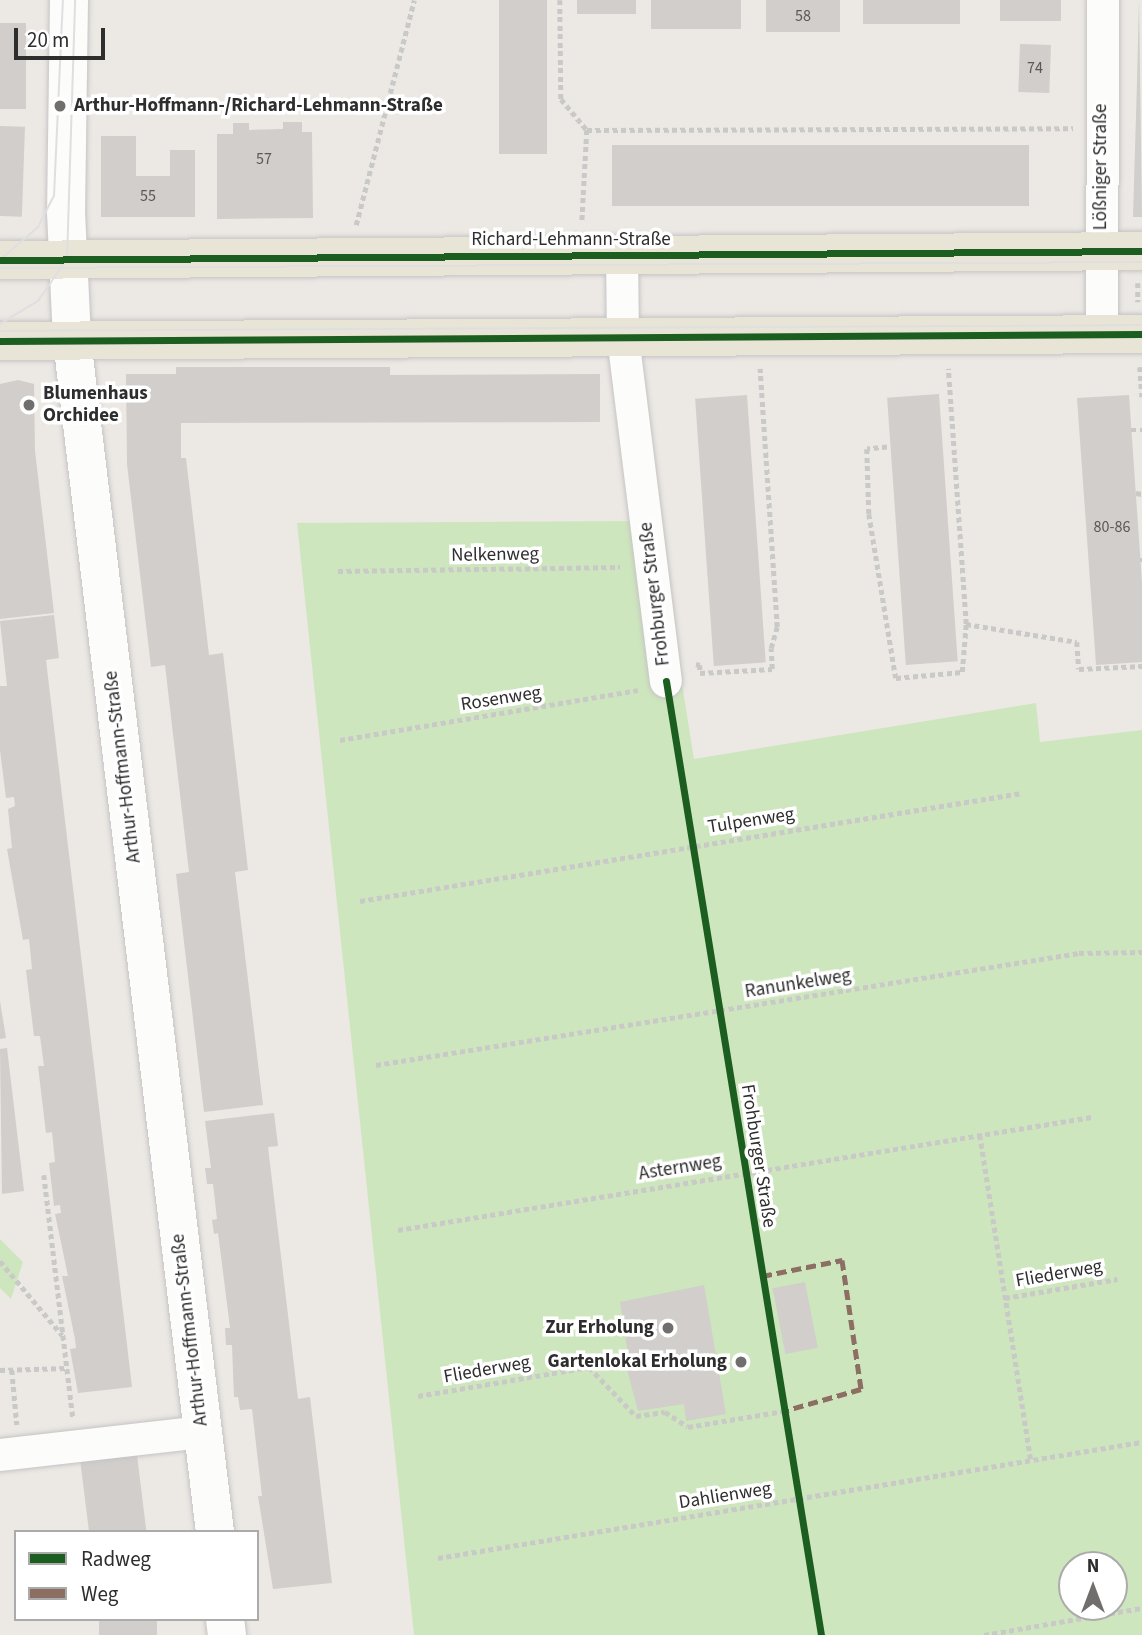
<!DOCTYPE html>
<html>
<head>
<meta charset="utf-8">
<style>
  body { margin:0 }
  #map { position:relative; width:1142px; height:1635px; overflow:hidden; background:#ece8e4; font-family:"Source Sans 3",sans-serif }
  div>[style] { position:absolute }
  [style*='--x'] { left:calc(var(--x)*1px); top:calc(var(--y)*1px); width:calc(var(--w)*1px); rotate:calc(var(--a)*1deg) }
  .green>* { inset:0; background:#cee6be }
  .building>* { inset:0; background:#d1cecb; transform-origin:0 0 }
  .path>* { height:4.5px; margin-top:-2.25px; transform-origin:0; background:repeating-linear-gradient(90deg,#c9c9c8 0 5px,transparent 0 8.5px) }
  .roads { filter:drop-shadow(0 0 2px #c5c4c5) drop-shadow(0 0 2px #c5c4c5) }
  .street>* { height:32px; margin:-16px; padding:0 16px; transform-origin:16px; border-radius:16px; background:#fcfcfb }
  .secondary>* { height:38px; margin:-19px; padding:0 19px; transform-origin:19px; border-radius:19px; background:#fcfcfb }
  .primary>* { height:38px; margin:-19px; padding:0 19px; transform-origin:19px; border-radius:19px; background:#e8e4d6 }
  .tram>* { height:2px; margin:-1px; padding:0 1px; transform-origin:1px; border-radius:1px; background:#dfdfe1 }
  .quiet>* { height:5px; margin-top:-2.5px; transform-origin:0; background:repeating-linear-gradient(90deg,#8d6e63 0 10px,transparent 0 15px) }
  .cycleway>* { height:7px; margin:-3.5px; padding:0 3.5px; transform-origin:3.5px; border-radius:3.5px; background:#1b5e20 }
  .dots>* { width:19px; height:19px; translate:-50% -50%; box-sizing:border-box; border:4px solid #fff; border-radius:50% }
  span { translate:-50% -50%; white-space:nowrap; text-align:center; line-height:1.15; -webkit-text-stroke:7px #fff; paint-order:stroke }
  .number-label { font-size:16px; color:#585857 }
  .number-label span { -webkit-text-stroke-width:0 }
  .poi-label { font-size:19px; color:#2e2e2e; font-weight:700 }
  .left { translate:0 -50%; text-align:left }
  .right { translate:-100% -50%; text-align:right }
  .street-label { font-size:19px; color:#2e2e2e }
  .legend { position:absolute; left:14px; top:1530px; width:245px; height:91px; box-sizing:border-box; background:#fff; border:2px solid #ababab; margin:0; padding:9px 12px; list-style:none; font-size:21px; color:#2e2e2e }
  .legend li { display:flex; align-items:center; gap:14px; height:35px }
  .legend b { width:35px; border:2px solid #ababab }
  .north { position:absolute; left:1058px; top:1551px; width:70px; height:70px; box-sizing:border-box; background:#fff; border:2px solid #ababab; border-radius:50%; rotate:0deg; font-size:19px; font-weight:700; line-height:28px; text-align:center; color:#2e2e2e }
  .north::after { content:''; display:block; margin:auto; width:24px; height:32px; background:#706f6e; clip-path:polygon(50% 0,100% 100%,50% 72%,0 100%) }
  .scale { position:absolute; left:14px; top:28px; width:91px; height:32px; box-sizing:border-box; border:4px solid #2e2e2e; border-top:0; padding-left:9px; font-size:21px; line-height:24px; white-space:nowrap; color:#2e2e2e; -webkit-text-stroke:5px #fff; paint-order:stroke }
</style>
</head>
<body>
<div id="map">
  <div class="green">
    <i style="clip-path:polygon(evenodd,636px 521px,681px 678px,694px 759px,1036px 703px,1040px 742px,1142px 730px,1142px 1635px,414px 1635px,297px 523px,636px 521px,1072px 1565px,1114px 1565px,1114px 1607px,1072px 1607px,1072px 1565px)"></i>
    <i style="clip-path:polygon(0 1239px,23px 1262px,11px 1299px,0 1288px)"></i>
  </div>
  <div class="building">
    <i style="left:499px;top:0;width:48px;height:154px"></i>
    <i style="left:577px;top:0;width:59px;height:14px"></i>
    <i style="left:651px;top:0;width:90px;height:29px"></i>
    <i style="left:766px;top:0;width:74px;height:32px"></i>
    <i style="left:863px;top:0;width:97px;height:24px"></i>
    <i style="left:1000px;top:0;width:61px;height:21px"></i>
    <i style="clip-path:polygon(1139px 0,1142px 217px,1133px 217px,1137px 82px)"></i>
    <i style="left:0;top:23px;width:26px;height:86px"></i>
    <i style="left:1020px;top:44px;width:31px;height:48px;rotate:2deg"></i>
    <i style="clip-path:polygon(283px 122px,302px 122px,302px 132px,312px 132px,313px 218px,217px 219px,217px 134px,233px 134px,233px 123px,249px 123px,249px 130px,283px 129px)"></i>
    <i style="left:0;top:126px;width:25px;height:90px;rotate:2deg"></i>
    <i style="clip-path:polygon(101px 136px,136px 136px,136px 176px,170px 176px,170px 150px,195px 150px,195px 217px,101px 217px)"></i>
    <i style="left:612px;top:145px;width:417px;height:61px"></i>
    <i style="clip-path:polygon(176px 367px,390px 367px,390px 375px,600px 374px,600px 422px,181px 423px,181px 458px,186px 458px,209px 655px,223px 653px,248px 870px,235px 872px,263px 1105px,204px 1112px,176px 874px,189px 872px,165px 665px,151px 667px,127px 464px,126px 374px,176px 374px)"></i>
    <i style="clip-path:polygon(18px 380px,34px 384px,35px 451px,54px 613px,0 619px,0 384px)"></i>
    <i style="left:939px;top:394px;width:268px;height:52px;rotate:86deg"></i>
    <i style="left:747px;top:395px;width:268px;height:52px;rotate:86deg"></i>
    <i style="clip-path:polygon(1129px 395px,1142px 583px,1142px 662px,1096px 665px,1077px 398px)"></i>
    <i style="clip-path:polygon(54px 615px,59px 658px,46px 660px,132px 1387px,78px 1393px,70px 1349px,76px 1348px,75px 1339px,62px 1276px,68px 1276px,55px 1214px,61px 1213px,60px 1205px,54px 1206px,49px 1163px,55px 1162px,52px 1132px,46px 1133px,38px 1066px,44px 1066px,40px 1036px,34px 1036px,26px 970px,32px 969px,29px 939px,23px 940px,7px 849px,12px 848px,8px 809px,15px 806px,14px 797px,6px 798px,0 750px,0 686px,7px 686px,0 621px)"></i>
    <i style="clip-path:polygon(0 1001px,6px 1038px,0 1039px)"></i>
    <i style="clip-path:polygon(7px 1048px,24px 1191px,2px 1194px,0 1049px)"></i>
    <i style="clip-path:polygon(274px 1113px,278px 1146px,268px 1147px,298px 1399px,310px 1397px,332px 1583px,273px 1589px,258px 1496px,262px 1496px,252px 1409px,240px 1410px,238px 1397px,234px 1397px,232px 1345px,226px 1345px,225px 1328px,230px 1328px,224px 1280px,218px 1233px,214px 1234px,212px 1220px,217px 1219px,213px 1184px,207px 1184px,205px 1168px,211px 1168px,205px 1121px)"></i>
    <i style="left:805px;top:1282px;width:67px;height:33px;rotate:79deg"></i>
    <i style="clip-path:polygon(704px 1285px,726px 1414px,686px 1421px,684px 1404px,638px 1411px,623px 1355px,628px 1354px,620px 1302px)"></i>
    <i style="left:137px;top:1455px;width:78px;height:57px;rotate:83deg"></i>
    <i style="left:99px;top:1619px;width:58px;height:16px"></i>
  </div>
  <div class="path">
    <i style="--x:560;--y:0;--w:99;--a:89.4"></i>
    <i style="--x:561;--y:99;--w:40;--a:50"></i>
    <i style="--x:587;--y:130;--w:93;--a:93.1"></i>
    <i style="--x:587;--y:130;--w:486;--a:-0.2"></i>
    <i style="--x:356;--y:225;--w:232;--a:-75.5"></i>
    <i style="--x:1138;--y:283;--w:19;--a:90"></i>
    <i style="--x:1140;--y:367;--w:30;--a:86"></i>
    <i style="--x:1131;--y:430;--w:11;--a:0"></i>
    <i style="--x:887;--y:447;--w:20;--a:174"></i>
    <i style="--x:867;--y:449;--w:65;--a:88.2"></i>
    <i style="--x:869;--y:514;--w:166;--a:80.7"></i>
    <i style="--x:896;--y:678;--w:66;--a:-5.2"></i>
    <i style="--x:962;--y:672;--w:48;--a:-85.2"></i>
    <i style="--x:966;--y:624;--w:256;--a:-94"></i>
    <i style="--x:1136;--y:493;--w:6;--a:9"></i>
    <i style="--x:1140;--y:560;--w:2;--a:0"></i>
    <i style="--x:338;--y:571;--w:282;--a:-0.8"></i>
    <i style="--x:966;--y:624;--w:112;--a:9.2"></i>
    <i style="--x:1077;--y:642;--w:27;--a:86"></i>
    <i style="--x:1079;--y:669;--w:63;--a:-2.7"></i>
    <i style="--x:696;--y:664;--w:4;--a:14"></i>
    <i style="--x:700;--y:665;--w:8;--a:90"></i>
    <i style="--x:700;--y:673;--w:72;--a:-3.2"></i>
    <i style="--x:772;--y:669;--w:21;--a:-93"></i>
    <i style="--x:771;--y:648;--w:22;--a:-74"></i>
    <i style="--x:777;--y:627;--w:259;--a:-93.8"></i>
    <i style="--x:340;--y:740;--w:302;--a:-9.5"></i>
    <i style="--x:360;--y:901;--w:671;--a:-9.27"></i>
    <i style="--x:376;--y:1065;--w:712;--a:-9.05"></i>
    <i style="--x:1079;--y:953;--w:63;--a:-0.9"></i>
    <i style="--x:980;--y:1135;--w:329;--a:81.1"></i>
    <i style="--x:44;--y:1175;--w:245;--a:83.2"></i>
    <i style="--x:398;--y:1230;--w:703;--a:-9.25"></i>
    <i style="--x:0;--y:1261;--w:97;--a:50"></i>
    <i style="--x:1005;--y:1298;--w:114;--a:-9.6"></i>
    <i style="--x:0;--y:1370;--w:67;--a:-1.7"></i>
    <i style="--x:12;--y:1370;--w:55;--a:84.8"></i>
    <i style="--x:418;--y:1396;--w:173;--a:-9.6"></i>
    <i style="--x:589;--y:1367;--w:68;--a:46.2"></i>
    <i style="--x:636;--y:1416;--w:29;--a:-8"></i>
    <i style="--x:665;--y:1412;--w:27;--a:33"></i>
    <i style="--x:688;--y:1427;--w:97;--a:-9.5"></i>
    <i style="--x:438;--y:1558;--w:713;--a:-9.36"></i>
    <i style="--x:984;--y:1635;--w:160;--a:-9.7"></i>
  </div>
  <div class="roads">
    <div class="street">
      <i style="--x:622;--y:255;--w:82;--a:89.3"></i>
      <i style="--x:623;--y:337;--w:347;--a:82.9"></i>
      <i style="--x:1102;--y:334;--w:334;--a:-89.8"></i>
      <i style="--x:0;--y:1455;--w:204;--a:-6.5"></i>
    </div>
    <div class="secondary">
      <i style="--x:69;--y:0;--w:212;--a:90.8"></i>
      <i style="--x:66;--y:212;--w:128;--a:87.3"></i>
      <i style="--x:72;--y:340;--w:1201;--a:83.16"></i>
      <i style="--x:225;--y:1619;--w:16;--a:83"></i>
    </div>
    <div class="primary">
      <i style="--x:0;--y:260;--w:1142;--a:-0.45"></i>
      <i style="--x:0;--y:341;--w:1142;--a:-0.35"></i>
    </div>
  </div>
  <div class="tram">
    <i style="--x:0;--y:260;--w:50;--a:-41"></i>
    <i style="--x:38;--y:227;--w:35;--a:-63"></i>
    <i style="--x:54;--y:196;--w:196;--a:-87.4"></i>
    <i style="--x:0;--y:268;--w:1142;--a:-0.3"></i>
    <i style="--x:0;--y:324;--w:44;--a:-31.2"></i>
    <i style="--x:38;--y:301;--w:51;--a:-55.4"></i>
    <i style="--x:67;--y:259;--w:259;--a:-88.2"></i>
    <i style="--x:0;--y:331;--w:1142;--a:-0.3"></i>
  </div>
  <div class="quiet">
    <i style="--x:762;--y:1276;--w:82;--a:-11.3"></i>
    <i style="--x:842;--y:1260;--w:130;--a:81.6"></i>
    <i style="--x:861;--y:1389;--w:80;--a:164.1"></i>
  </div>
  <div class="cycleway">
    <i style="--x:0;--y:260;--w:1142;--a:-0.45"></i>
    <i style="--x:0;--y:341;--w:1142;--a:-0.35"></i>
    <i style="--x:666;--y:681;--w:967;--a:80.77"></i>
  </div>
  <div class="dots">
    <i style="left:60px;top:106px;background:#706f6e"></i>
    <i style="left:29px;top:405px;background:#706f6e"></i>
    <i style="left:668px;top:1328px;background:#706f6e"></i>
    <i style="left:741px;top:1362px;background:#706f6e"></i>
  </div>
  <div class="number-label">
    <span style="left:803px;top:16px">58</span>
    <span style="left:1035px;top:68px">74</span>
    <span style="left:264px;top:159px">57</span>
    <span style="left:148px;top:196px">55</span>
    <span style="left:1112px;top:527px">80-86</span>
  </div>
  <div class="poi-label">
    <span class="left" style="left:74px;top:106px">Arthur-Hoffmann-/Richard-Lehmann-Straße</span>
    <span class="left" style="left:43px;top:405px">Blumenhaus<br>Orchidee</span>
    <span class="right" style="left:654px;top:1328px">Zur Erholung</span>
    <span class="right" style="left:727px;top:1362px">Gartenlokal Erholung</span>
  </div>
  <div class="street-label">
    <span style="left:1101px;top:167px;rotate:-90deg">Lößniger Straße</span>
    <span style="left:571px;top:240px">Richard-Lehmann-Straße</span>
    <span style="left:495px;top:555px;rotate:-1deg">Nelkenweg</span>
    <span style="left:655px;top:594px;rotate:-97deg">Frohburger Straße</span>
    <span style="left:501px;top:699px;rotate:-9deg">Rosenweg</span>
    <span style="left:123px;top:767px;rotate:-97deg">Arthur-Hoffmann-Straße</span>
    <span style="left:751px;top:821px;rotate:-9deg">Tulpenweg</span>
    <span style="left:798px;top:984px;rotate:-9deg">Ranunkelweg</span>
    <span style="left:758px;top:1156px;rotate:81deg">Frohburger Straße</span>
    <span style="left:680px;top:1168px;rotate:-9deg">Asternweg</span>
    <span style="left:1059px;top:1274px;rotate:-10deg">Fliederweg</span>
    <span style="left:190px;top:1330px;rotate:-97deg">Arthur-Hoffmann-Straße</span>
    <span style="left:487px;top:1370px;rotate:-10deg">Fliederweg</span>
    <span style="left:725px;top:1496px;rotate:-9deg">Dahlienweg</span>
  </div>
  <ul class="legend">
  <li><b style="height:9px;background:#1b5e20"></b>Radweg</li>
  <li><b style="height:9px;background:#8d6e63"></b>Weg</li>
  </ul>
  <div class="north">N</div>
  <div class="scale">20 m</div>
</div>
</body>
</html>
